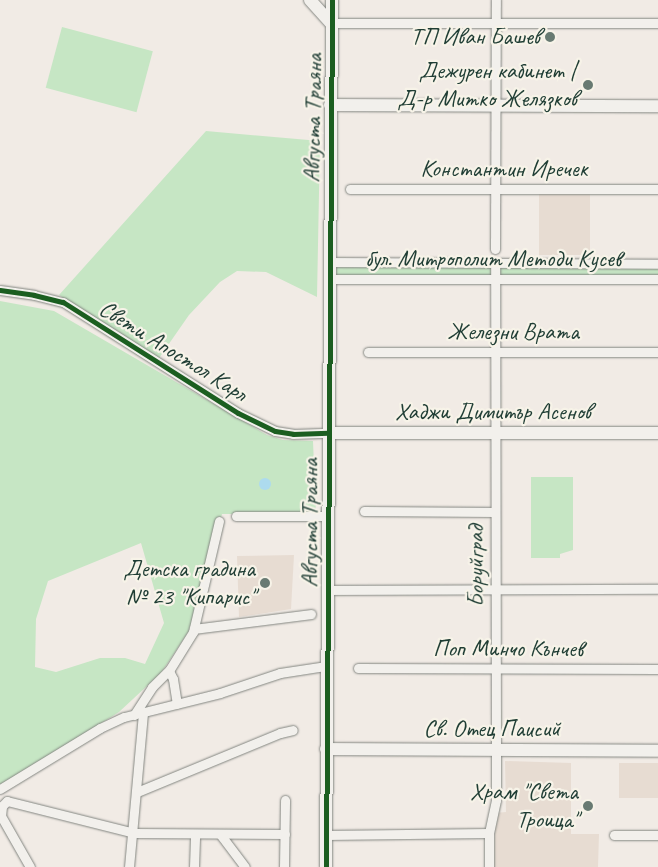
<!DOCTYPE html>
<html>
<head>
<meta charset="utf-8">
<style>
  body { margin:0 }
  #map { position:relative; width:658px; height:867px; overflow:hidden; background:#f1ebe5; font-family:Caveat,sans-serif }
  div>[style] { position:absolute }
  [style*='--x'] { left:calc(var(--x)*1px); top:calc(var(--y)*1px); width:calc(var(--w)*1px); rotate:calc(var(--a)*1deg) }
  .built>* { inset:0; background:#e7dcd2; transform-origin:0 0 }
  .green>* { inset:0; background:#c6e6c4; transform-origin:0 0 }
  .water>* { inset:0; background:#addbee }
  .round { border-radius:50% }
  .roads { filter:drop-shadow(0 0 1px #838681) drop-shadow(0 0 1px #838681) }
  .street>* { height:9px; margin:-4.5px; padding:0 4.5px; transform-origin:4.5px; border-radius:4.5px; background:#f2f0ec }
  .secondary>* { height:12px; margin:-6px; padding:0 6px; transform-origin:6px; border-radius:6px; background:#f2f0ec }
  .cycleway>* { height:5px; margin:-2.5px; padding:0 2.5px; transform-origin:2.5px; border-radius:2.5px; background:#1b5e20 }
  .dots>* { width:14px; height:14px; translate:-50% -50%; box-sizing:border-box; border:2px solid #f7f3e8; border-radius:50% }
  span { translate:-50% -50%; white-space:nowrap; text-align:center; line-height:1.15; -webkit-text-stroke:4.5px #f7f3e8; paint-order:stroke }
  .poi-label { font-size:24px; color:#1f3d34 }
  .right { translate:-100% -50%; text-align:right }
  .street-label { font-size:24px; color:#1f3d34 }
</style>
</head>
<body>
<div id="map">
  <div class="built">
    <i style="left:539px;top:194px;width:51px;height:61px"></i>
    <i style="clip-path:polygon(294px 555px,291px 609px,239px 617px,237px 556px)"></i>
    <i style="clip-path:polygon(505px 761px,571px 763px,571px 834px,599px 834px,598px 867px,494px 867px,495px 813px,506px 812px)"></i>
    <i style="left:619px;top:763px;width:39px;height:35px"></i>
  </div>
  <div class="green">
    <i style="left:62px;top:27px;width:94px;height:63px;rotate:15deg"></i>
    <i style="clip-path:polygon(206px 131px,320px 141px,317px 297px,266px 272px,237px 271px,220px 282px,189px 315px,157px 361px,59px 295px)"></i>
    <i style="left:329px;top:262px;width:329px;height:17px"></i>
    <i style="clip-path:polygon(evenodd,0 301px,54px 311px,267px 435px,283px 440px,313px 441px,316px 514px,222px 514px,191px 628px,161px 673px,119px 712px,0 787px,0 301px,141px 543px,164px 623px,145px 664px,125px 658px,100px 658px,56px 672px,35px 667px,36px 619px,48px 581px,141px 543px)"></i>
    <i style="clip-path:polygon(531px 477px,573px 477px,573px 550px,560px 554px,560px 558px,531px 558px)"></i>
  </div>
  <div class="water">
    <i class="round" style="left:259px;top:478px;width:12px;height:12px"></i>
  </div>
  <div class="roads">
    <div class="street">
      <i style="--x:331;--y:23;--w:327;--a:0"></i>
      <i style="--x:350;--y:189;--w:308;--a:0"></i>
      <i style="--x:495;--y:249;--w:249;--a:-89.8"></i>
      <i style="--x:329;--y:262;--w:329;--a:0.3"></i>
      <i style="--x:329;--y:279;--w:329;--a:0"></i>
      <i style="--x:0;--y:290;--w:34;--a:8"></i>
      <i style="--x:34;--y:295;--w:30;--a:14"></i>
      <i style="--x:63;--y:302;--w:207;--a:32.4"></i>
      <i style="--x:238;--y:413;--w:41;--a:25.9"></i>
      <i style="--x:275;--y:431;--w:18;--a:9"></i>
      <i style="--x:293;--y:434;--w:35;--a:-2"></i>
      <i style="--x:368;--y:352;--w:290;--a:0"></i>
      <i style="--x:364;--y:511;--w:131;--a:0.4"></i>
      <i style="--x:236;--y:516;--w:91;--a:0"></i>
      <i style="--x:327;--y:590;--w:331;--a:-0.2"></i>
      <i style="--x:194;--y:629;--w:118;--a:-7.3"></i>
      <i style="--x:358;--y:668;--w:300;--a:0.2"></i>
      <i style="--x:169;--y:671;--w:9;--a:63"></i>
      <i style="--x:173;--y:679;--w:25;--a:81"></i>
      <i style="--x:134;--y:715;--w:33;--a:-57"></i>
      <i style="--x:152;--y:687;--w:25;--a:-45"></i>
      <i style="--x:170;--y:669;--w:44;--a:-58.1"></i>
      <i style="--x:193;--y:632;--w:114;--a:-76.8"></i>
      <i style="--x:0;--y:789;--w:117;--a:-31.4"></i>
      <i style="--x:100;--y:728;--w:26;--a:-25"></i>
      <i style="--x:124;--y:717;--w:99;--a:-14"></i>
      <i style="--x:220;--y:693;--w:63;--a:-18.4"></i>
      <i style="--x:280;--y:673;--w:47;--a:-8.7"></i>
      <i style="--x:137;--y:792;--w:155;--a:-22.4"></i>
      <i style="--x:280;--y:733;--w:13;--a:-13"></i>
      <i style="--x:220;--y:834;--w:41;--a:52.9"></i>
      <i style="--x:326;--y:835;--w:163;--a:-0.7"></i>
      <i style="--x:614;--y:835;--w:44;--a:0"></i>
      <i style="--x:30;--y:867;--w:59;--a:-119.6"></i>
      <i style="--x:1;--y:816;--w:10;--a:-84"></i>
      <i style="--x:2;--y:806;--w:7;--a:-45"></i>
      <i style="--x:7;--y:801;--w:131;--a:14.1"></i>
      <i style="--x:134;--y:833;--w:151;--a:0.4"></i>
      <i style="--x:129;--y:867;--w:156;--a:-84.8"></i>
      <i style="--x:194;--y:867;--w:33;--a:-88"></i>
      <i style="--x:284;--y:867;--w:67;--a:-89.1"></i>
      <i style="--x:489;--y:867;--w:34;--a:-90"></i>
      <i style="--x:489;--y:833;--w:34;--a:-78"></i>
      <i style="--x:496;--y:800;--w:49;--a:-90"></i>
      <i style="--x:496;--y:751;--w:487;--a:-90.1"></i>
    </div>
    <div class="secondary">
      <i style="--x:310;--y:0;--w:31;--a:48"></i>
      <i style="--x:330;--y:105;--w:328;--a:0.2"></i>
      <i style="--x:328;--y:433;--w:330;--a:0"></i>
      <i style="--x:326;--y:749;--w:332;--a:0.3"></i>
      <i style="--x:326;--y:867;--w:867;--a:-89.6"></i>
    </div>
  </div>
  <div class="cycleway">
    <i style="--x:0;--y:290;--w:34;--a:8"></i>
    <i style="--x:34;--y:295;--w:30;--a:14"></i>
    <i style="--x:63;--y:302;--w:207;--a:32.4"></i>
    <i style="--x:238;--y:413;--w:41;--a:25.9"></i>
    <i style="--x:275;--y:431;--w:18;--a:9"></i>
    <i style="--x:293;--y:434;--w:35;--a:-2"></i>
    <i style="--x:326;--y:867;--w:867;--a:-89.6"></i>
  </div>
  <div class="dots">
    <i style="left:550px;top:37px;background:#687a72"></i>
    <i style="left:588px;top:85px;background:#687a72"></i>
    <i style="left:265px;top:583px;background:#687a72"></i>
    <i style="left:588px;top:806px;background:#687a72"></i>
  </div>
  <div class="poi-label">
    <span class="right" style="left:540px;top:37px">ТП Иван Башев</span>
    <span class="right" style="left:577px;top:85px">Дежурен кабинет |<br>Д-р Митко Желязков</span>
    <span class="right" style="left:255px;top:583px">Детска градина<br>№ 23 "Кипарис"</span>
    <span class="right" style="left:578px;top:806px">Храм "Света<br>Троица"</span>
  </div>
  <div class="street-label">
    <span style="left:313px;top:118px;rotate:-89deg">Августа Траяна</span>
    <span style="left:504px;top:169px">Константин Иречек</span>
    <span style="left:493px;top:259px">бул. Митрополит Методи Кусев</span>
    <span style="left:513px;top:332px">Железни Врата</span>
    <span style="left:173px;top:351px;rotate:32deg">Свети Апостол Карл</span>
    <span style="left:493px;top:412px">Хаджи Димитър Асенов</span>
    <span style="left:310px;top:523px;rotate:-90deg">Августа Траяна</span>
    <span style="left:476px;top:566px;rotate:-90deg">Боруйград</span>
    <span style="left:508px;top:649px">Поп Минчо Кънчев</span>
    <span style="left:492px;top:729px">Св. Отец Паисий</span>
  </div>
</div>
</body>
</html>
